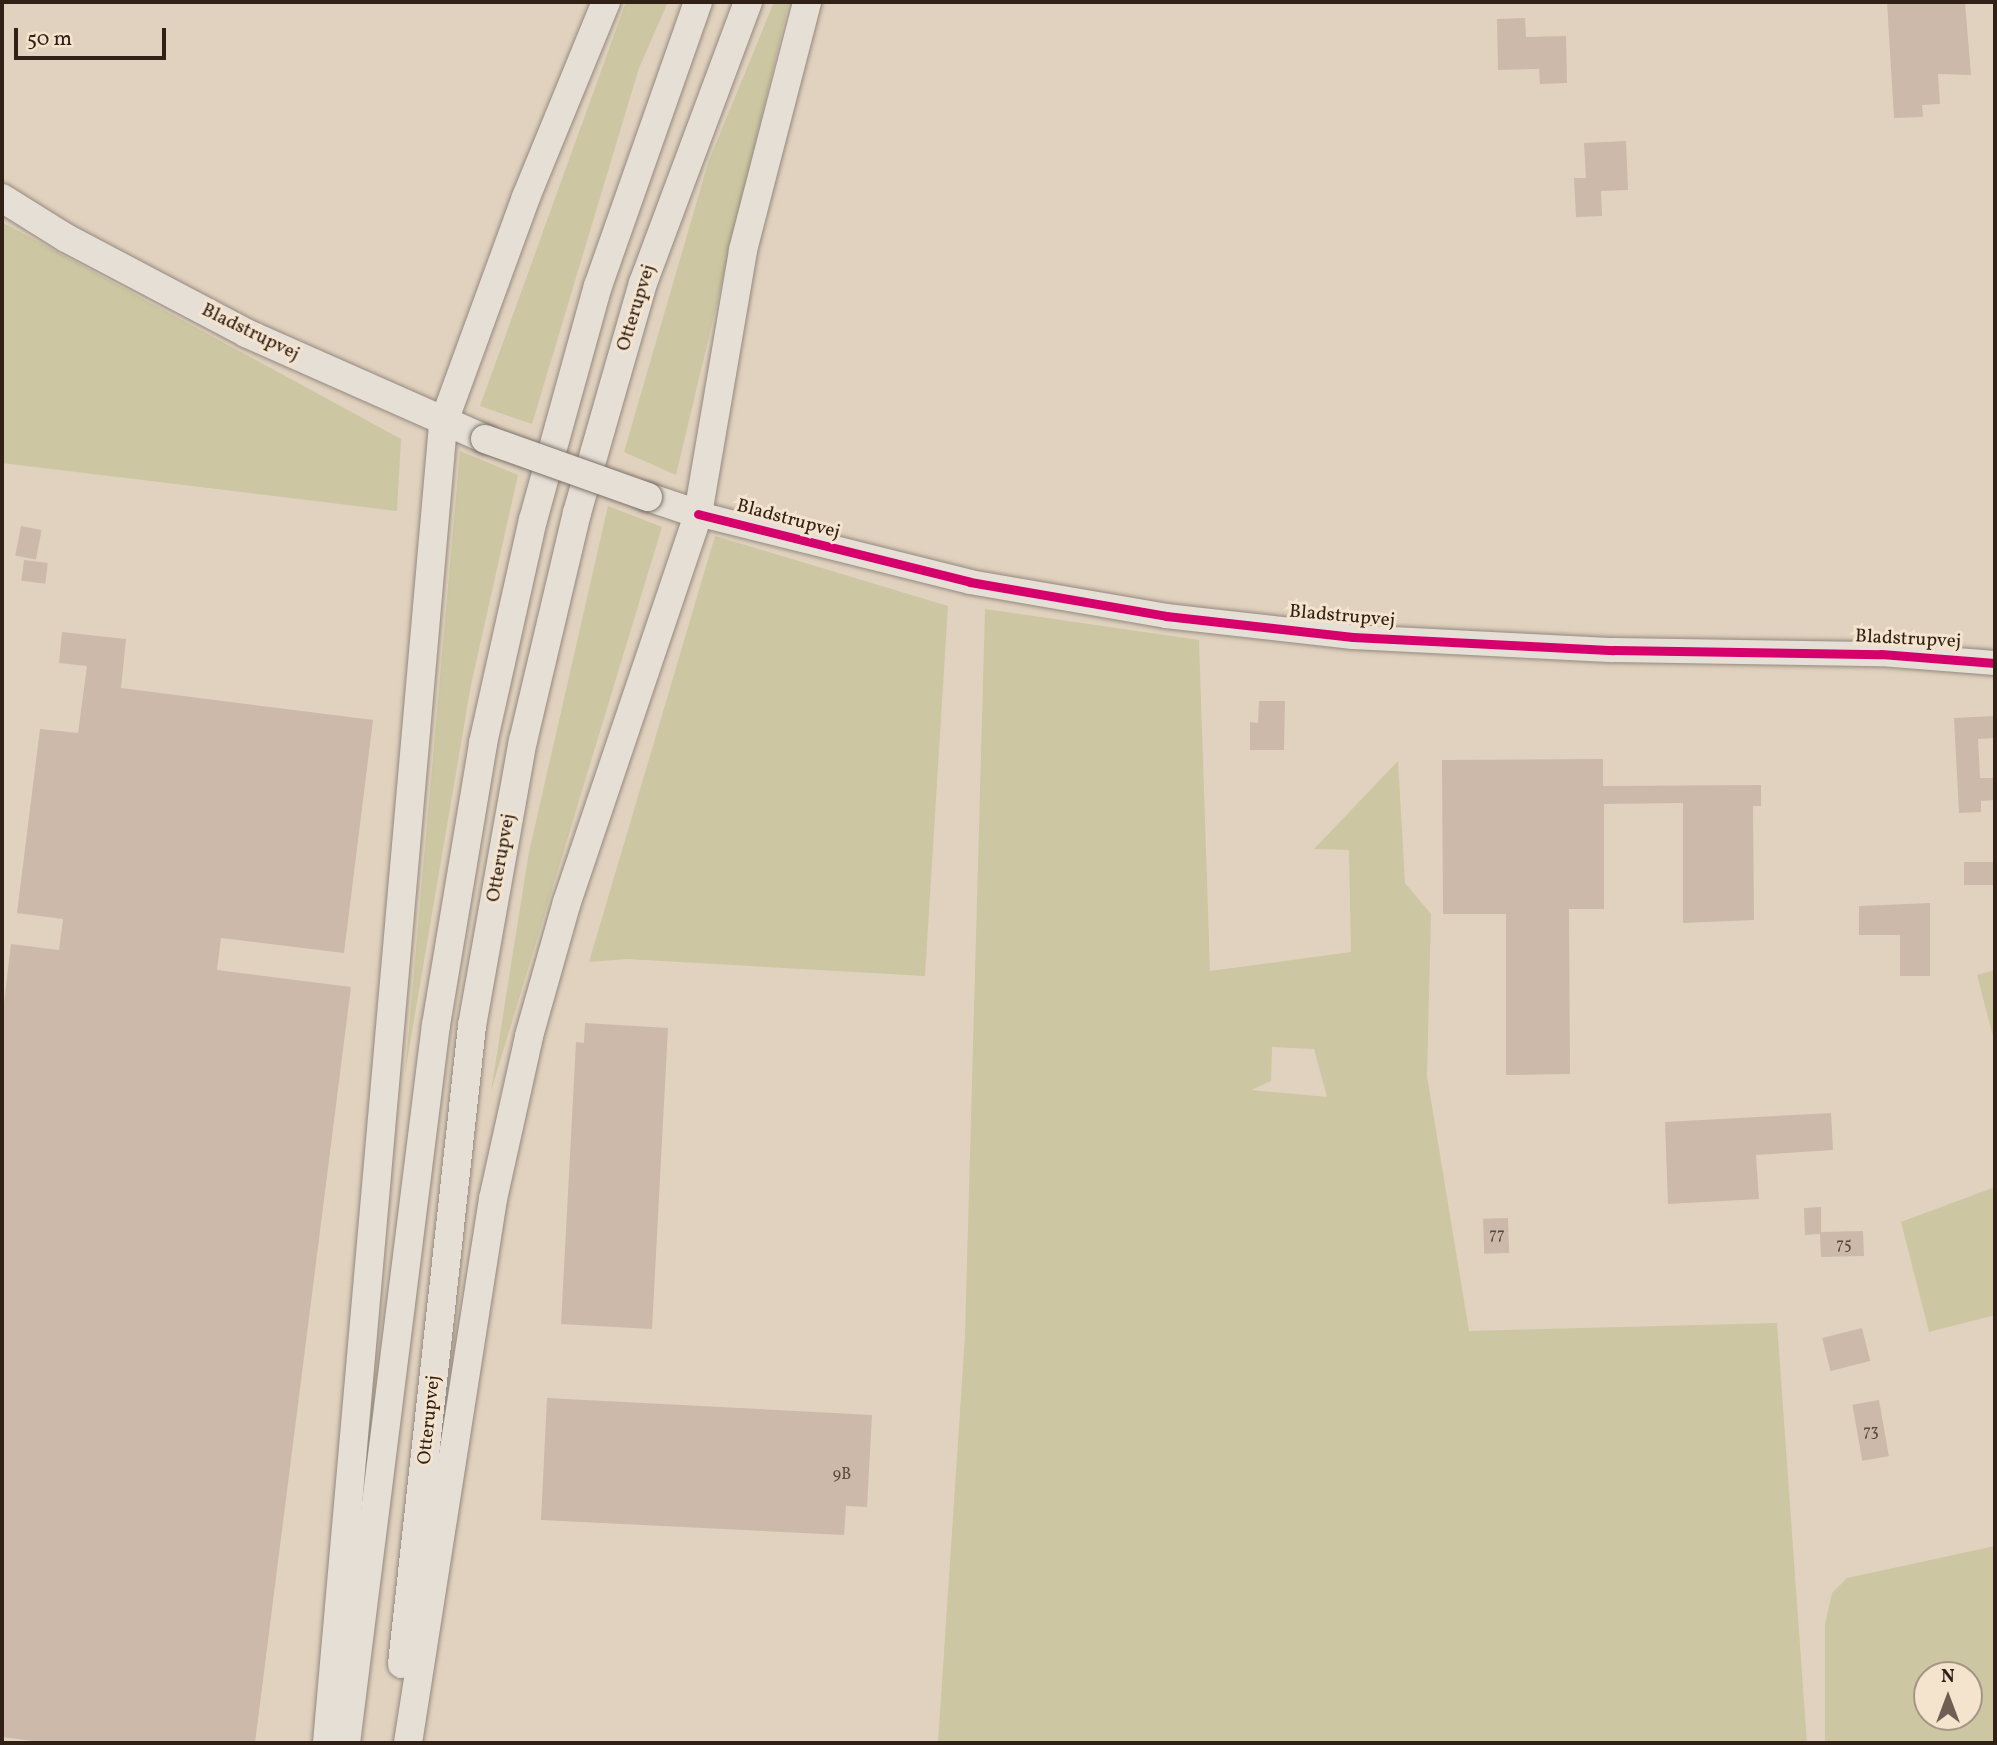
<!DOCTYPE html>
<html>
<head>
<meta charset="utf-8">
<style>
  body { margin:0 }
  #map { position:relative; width:1997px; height:1745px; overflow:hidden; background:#e1d2bf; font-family:Vollkorn,serif }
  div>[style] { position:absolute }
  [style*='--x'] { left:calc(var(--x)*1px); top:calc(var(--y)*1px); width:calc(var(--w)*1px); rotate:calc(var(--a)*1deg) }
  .green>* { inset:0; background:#ccc6a2 }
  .building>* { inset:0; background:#ccb9a9; transform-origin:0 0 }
  .roads { filter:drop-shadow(0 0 2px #94897e) drop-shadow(0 0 2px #94897e) }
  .tertiary>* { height:24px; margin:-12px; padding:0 12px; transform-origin:12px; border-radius:12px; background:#e6dfd6 }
  .secondary>* { height:28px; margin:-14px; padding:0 14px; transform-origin:14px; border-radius:14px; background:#e6dfd6 }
  .bridges { filter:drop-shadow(0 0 2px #7b7167) drop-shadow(0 0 2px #7b7167) }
  .secondary-bridge>* { height:28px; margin:-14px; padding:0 14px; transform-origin:14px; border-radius:14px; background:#e6dfd6 }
  .cycleway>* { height:9px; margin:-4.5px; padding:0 4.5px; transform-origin:4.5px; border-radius:4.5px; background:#d6006c }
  span { translate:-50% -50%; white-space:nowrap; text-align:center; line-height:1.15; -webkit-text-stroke:6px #f4e3cd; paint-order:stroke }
  .number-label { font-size:16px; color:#59483c }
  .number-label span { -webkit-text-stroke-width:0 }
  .street-label { font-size:19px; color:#312016 }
  .frame { position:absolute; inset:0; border:4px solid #312016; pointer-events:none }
  .north { position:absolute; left:1913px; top:1661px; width:70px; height:70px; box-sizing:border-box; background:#f4e3cd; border:2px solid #a69584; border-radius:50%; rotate:0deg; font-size:19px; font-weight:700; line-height:28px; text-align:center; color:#312016 }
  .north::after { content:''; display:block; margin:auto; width:24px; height:32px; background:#6f5e51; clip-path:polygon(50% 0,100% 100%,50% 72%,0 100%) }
  .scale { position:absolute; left:14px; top:28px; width:152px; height:32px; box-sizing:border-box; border:4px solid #312016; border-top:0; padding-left:9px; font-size:21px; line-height:24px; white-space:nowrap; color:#312016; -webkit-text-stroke:5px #f4e3cd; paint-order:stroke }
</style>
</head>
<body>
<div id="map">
  <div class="green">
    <i style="clip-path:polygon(626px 2px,668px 2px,639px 68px,532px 424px,480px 406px)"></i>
    <i style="clip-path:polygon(774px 2px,789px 2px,676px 475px,624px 452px,708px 163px)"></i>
    <i style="clip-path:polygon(2px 222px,401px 439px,397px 511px,2px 463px)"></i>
    <i style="clip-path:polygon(460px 451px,518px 475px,471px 685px,405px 1073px)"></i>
    <i style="clip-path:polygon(608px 506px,662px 527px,491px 1091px,529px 852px)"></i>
    <i style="clip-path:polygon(715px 536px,948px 606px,925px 976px,626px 959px,589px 962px)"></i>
    <i style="clip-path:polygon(evenodd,985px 609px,1199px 640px,1210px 971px,1351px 952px,1349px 850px,1314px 849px,1398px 761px,1405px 883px,1431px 914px,1427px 1076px,1469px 1331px,1777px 1323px,1807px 1743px,938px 1743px,965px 1336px,985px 609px,1272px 1047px,1314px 1049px,1327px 1097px,1251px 1090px,1271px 1081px,1272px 1047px)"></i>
    <i style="clip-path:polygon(1995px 970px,1995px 1044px,1977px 975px)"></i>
    <i style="clip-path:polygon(1995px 1187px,1995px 1315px,1929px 1332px,1901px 1222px)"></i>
    <i style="clip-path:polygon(evenodd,1995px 1546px,1995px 1743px,1825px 1743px,1825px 1624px,1832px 1593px,1847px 1578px,1995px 1546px,1927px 1675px,1969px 1675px,1969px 1717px,1927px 1717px,1927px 1675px)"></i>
  </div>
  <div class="building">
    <i style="clip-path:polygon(1887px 2px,1965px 2px,1971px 75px,1938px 74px,1940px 104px,1922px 105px,1923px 117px,1894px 118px)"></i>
    <i style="clip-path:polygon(1525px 18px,1526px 37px,1566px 36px,1567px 83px,1540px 84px,1539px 69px,1498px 70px,1497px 19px)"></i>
    <i style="clip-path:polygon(1626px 141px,1628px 190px,1601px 191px,1602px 216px,1576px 217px,1574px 178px,1586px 178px,1584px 143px)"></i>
    <i style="left:21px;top:526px;width:21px;height:30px;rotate:11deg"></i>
    <i style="left:24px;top:560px;width:24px;height:21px;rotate:7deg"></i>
    <i style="clip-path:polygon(62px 632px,126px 639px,121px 688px,373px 720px,344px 953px,221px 938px,217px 970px,351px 987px,255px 1743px,49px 1743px,2px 1737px,2px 1020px,11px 944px,59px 950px,63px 919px,17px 913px,40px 729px,78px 733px,87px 666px,59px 663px)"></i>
    <i style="clip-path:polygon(1259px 701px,1285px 701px,1284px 750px,1250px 750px,1250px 722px,1258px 723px)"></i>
    <i style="clip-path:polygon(1995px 716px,1995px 738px,1978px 739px,1980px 778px,1995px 778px,1995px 800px,1981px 801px,1981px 812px,1959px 813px,1954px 718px)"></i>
    <i style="clip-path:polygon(1603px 759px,1603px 786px,1761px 785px,1761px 806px,1753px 806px,1754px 920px,1683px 923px,1683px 803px,1604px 804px,1604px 909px,1569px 909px,1570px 1074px,1506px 1075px,1506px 914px,1443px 914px,1442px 760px)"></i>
    <i style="left:1995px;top:862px;width:23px;height:31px;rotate:90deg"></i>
    <i style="clip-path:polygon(1930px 903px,1930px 976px,1900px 976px,1900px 935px,1859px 935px,1859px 906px)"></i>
    <i style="clip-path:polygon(585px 1023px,668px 1028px,652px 1329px,561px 1324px,576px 1042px,584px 1043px)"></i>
    <i style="clip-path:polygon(1831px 1113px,1833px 1150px,1756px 1155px,1759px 1199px,1668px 1204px,1665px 1122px)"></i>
    <i style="clip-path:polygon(1821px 1207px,1821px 1232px,1863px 1231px,1864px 1256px,1821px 1257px,1820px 1234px,1805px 1235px,1804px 1208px)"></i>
    <i style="left:1508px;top:1218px;width:35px;height:25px;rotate:88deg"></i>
    <i style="left:1862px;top:1328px;width:34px;height:41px;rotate:76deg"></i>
    <i style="clip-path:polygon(547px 1398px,872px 1415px,867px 1507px,846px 1506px,844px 1535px,541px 1520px)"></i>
    <i style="left:1879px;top:1400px;width:57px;height:27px;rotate:80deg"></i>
  </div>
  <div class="roads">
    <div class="tertiary">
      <i style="--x:698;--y:514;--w:280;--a:14"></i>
      <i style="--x:970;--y:582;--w:199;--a:9.8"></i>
      <i style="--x:1166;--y:616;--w:188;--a:6.4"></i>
      <i style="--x:1353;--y:637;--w:261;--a:2.9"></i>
      <i style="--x:1614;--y:650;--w:267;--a:0.9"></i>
      <i style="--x:1881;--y:654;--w:114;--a:4.5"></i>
    </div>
    <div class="secondary">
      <i style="--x:2;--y:198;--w:75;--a:32"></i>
      <i style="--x:66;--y:238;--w:204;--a:27.8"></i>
      <i style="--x:246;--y:333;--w:261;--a:23.9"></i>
      <i style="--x:648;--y:497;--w:53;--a:18.8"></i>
      <i style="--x:402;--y:1664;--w:642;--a:-83.74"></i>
      <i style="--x:472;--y:1026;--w:290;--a:-79.9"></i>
      <i style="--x:523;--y:741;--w:234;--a:-76.7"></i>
      <i style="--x:577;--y:513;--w:239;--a:-74"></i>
      <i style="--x:643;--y:283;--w:300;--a:-69.5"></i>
      <i style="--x:327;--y:1743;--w:1324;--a:-84.97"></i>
      <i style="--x:443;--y:424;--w:242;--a:-69.9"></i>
      <i style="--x:526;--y:197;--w:211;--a:-67.7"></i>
      <i style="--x:346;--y:1743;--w:724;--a:-82.86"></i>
      <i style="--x:436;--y:1025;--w:286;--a:-80.5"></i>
      <i style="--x:483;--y:743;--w:229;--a:-77.4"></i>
      <i style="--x:533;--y:520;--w:243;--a:-74.5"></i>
      <i style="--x:598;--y:286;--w:301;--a:-70.6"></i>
      <i style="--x:408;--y:1743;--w:551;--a:-81.12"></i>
      <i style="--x:493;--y:1199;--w:167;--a:-77.5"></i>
      <i style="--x:529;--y:1036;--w:139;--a:-74.2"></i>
      <i style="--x:567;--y:902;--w:410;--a:-71.3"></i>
      <i style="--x:698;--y:514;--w:268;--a:-80.3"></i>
      <i style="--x:743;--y:250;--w:256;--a:-75.5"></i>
    </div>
  </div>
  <div class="bridges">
    <div class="secondary-bridge">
      <i style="--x:485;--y:439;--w:173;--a:19.6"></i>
    </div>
  </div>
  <div class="cycleway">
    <i style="--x:698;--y:514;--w:280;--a:14"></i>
    <i style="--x:970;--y:582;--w:199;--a:9.8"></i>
    <i style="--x:1166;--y:616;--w:188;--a:6.4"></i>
    <i style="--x:1353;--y:637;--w:261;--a:2.9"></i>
    <i style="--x:1614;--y:650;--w:267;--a:0.9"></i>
    <i style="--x:1881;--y:654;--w:114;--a:4.5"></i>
  </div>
  <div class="number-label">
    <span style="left:1497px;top:1235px">77</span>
    <span style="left:1844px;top:1245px">75</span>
    <span style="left:1871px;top:1432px">73</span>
    <span style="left:842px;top:1475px">9B</span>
  </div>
  <div class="street-label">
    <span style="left:637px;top:308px;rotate:-73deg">Otterupvej</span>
    <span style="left:250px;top:333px;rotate:26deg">Bladstrupvej</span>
    <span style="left:788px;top:520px;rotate:15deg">Bladstrupvej</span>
    <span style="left:1342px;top:617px;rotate:5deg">Bladstrupvej</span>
    <span style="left:1908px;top:640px;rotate:3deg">Bladstrupvej</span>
    <span style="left:502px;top:858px;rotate:-80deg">Otterupvej</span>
    <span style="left:430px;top:1420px;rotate:-84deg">Otterupvej</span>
  </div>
  <div class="frame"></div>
  <div class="north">N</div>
  <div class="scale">50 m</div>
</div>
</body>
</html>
